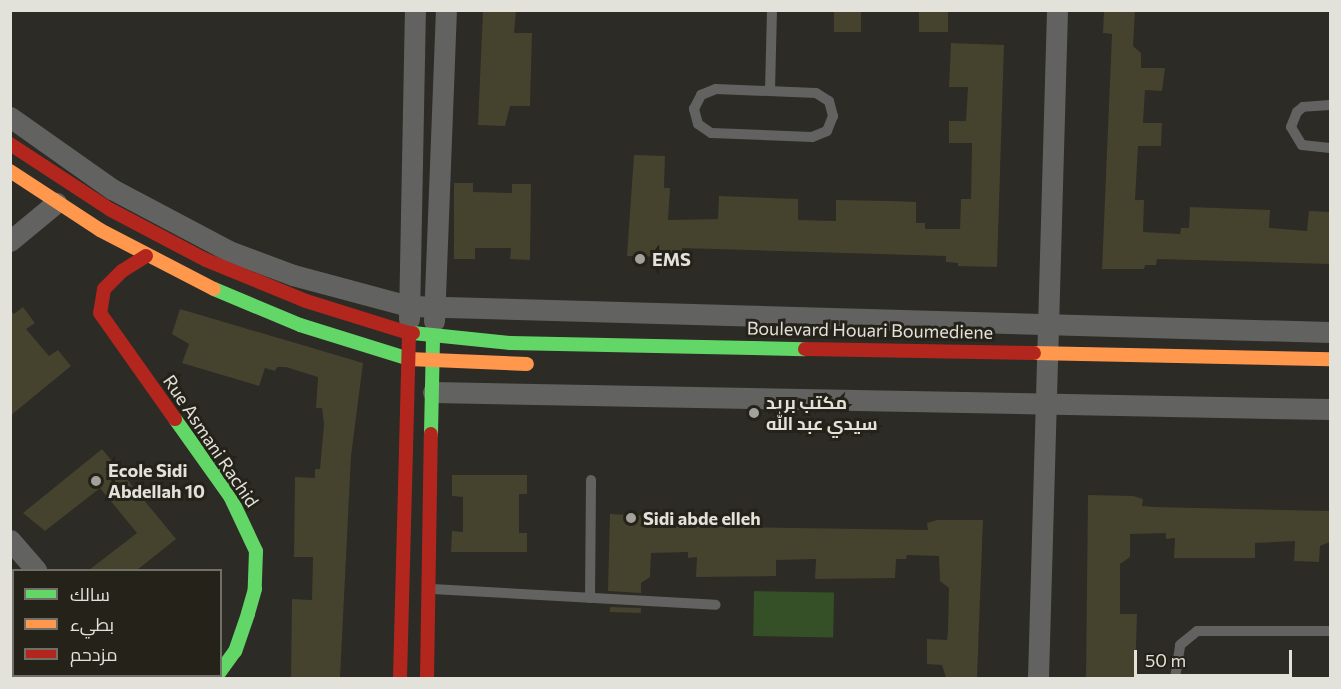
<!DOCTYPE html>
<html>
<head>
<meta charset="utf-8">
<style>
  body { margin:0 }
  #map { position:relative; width:1341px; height:689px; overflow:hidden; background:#2c2b25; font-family:Commissioner,Cairo,sans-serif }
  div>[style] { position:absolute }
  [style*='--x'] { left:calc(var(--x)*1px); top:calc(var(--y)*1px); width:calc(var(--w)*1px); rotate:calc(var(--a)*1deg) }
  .green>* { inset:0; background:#354f27; transform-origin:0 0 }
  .building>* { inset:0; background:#45422d; transform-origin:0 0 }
  .lane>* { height:10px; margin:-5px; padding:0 5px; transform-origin:5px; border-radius:5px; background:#626261 }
  .street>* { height:21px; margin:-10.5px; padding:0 10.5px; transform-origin:10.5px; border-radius:10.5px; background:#626261 }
  .fast>* { height:14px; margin:-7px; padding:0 7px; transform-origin:7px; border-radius:7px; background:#63d668 }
  .slow>* { height:14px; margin:-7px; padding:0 7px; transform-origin:7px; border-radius:7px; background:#ff974d }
  .jam>* { height:14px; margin:-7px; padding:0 7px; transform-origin:7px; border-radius:7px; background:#b3261e }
  .dots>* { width:16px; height:16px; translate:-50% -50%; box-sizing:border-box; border:3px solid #252319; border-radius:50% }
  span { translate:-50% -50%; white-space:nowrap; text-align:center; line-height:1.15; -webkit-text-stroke:6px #252319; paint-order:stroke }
  .poi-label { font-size:18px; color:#e2e1da; font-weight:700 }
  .left { translate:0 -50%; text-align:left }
  .street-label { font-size:18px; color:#e2e1da }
  .frame { position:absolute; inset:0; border:12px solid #e2e1da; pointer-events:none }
  .legend { position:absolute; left:12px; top:569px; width:210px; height:108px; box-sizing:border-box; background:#252319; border:2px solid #716f66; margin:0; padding:8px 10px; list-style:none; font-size:18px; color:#e2e1da }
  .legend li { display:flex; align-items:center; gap:12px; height:30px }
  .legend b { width:30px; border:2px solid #716f66 }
  .scale { position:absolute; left:1134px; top:650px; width:158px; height:27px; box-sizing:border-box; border:3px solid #e2e1da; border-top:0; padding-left:8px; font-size:18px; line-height:21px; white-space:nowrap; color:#e2e1da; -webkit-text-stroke:4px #252319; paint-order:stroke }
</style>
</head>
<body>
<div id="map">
  <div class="green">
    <i style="left:754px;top:591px;width:80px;height:45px;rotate:1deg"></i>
  </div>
  <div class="building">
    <i style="clip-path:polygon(483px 10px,516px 10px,514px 33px,532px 33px,530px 106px,510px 106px,505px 126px,478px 125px)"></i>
    <i style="left:834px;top:10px;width:27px;height:22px"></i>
    <i style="left:919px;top:10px;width:29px;height:22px"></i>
    <i style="clip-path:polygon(1104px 10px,1135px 10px,1133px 46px,1141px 53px,1141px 68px,1165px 68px,1162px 91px,1145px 90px,1143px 123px,1162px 123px,1161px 146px,1138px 146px,1135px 200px,1144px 200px,1143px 232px,1180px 234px,1181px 228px,1189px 228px,1190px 207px,1270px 210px,1269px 228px,1307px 231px,1309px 211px,1330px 212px,1330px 264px,1157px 259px,1156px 265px,1145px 265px,1144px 269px,1102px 269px,1112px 34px,1103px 33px)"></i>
    <i style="clip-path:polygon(951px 43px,1004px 45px,997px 267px,958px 266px,958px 263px,946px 262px,946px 256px,682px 248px,682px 254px,669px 253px,669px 257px,627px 256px,634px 155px,665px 156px,664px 188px,670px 188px,668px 220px,718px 219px,719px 196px,798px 199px,798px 220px,836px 221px,836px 200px,891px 201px,916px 202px,916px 223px,925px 223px,925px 229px,960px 229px,961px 199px,971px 199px,972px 143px,949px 143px,949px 121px,966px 121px,968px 87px,949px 87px)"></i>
    <i style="clip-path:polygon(454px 183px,473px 183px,473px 192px,512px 193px,512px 184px,531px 184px,530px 260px,510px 259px,511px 248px,475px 248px,475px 259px,454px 259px)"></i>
    <i style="clip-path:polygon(23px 307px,35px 323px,26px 329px,49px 356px,58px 350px,71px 366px,10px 416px,10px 310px,14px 314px)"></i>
    <i style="clip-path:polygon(180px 309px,363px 363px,351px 456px,340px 678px,291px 678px,292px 599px,312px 600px,313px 557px,294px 557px,295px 477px,315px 478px,315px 469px,320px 469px,324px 424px,322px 408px,316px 408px,318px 377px,286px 367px,277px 367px,275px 371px,265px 368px,259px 386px,182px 363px,189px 344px,172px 334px)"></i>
    <i style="clip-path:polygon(102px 449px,176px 539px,137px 570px,89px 570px,137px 533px,100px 488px,45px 531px,23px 513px)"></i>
    <i style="clip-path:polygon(452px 475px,527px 475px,527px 494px,519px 494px,519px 533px,527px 533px,527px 552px,451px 552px,452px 531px,463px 532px,463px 497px,452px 496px)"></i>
    <i style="clip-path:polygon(1088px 495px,1133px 496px,1143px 499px,1142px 506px,1155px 507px,1330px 511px,1330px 542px,1320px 546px,1319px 562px,1294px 561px,1295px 541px,1255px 543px,1255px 558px,1174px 558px,1175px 538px,1166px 539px,1166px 533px,1130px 534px,1130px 557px,1120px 564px,1120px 614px,1137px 614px,1135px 678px,1086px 678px)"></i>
    <i style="clip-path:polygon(610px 514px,654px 516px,664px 519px,664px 526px,928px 530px,927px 523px,937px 520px,983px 520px,977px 678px,946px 678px,942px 665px,927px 664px,927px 639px,947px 640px,948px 631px,949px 588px,940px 581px,939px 556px,907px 555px,906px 559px,896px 559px,895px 578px,815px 579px,816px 559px,776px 560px,776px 576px,696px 577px,697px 557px,688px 558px,688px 552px,651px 553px,650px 577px,641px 583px,641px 593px,608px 591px)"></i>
    <i style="left:610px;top:607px;width:31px;height:5px;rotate:2deg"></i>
  </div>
  <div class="lane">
    <i style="--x:716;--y:89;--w:100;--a:2.3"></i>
    <i style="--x:816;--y:93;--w:15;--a:32"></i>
    <i style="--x:829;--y:101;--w:16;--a:75"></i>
    <i style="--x:833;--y:116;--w:16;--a:112"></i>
    <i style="--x:827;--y:131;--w:16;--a:158"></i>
    <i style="--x:812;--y:137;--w:101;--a:-177.7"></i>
    <i style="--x:711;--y:133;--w:16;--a:-145"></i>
    <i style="--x:698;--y:124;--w:16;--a:-105"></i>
    <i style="--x:694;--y:109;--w:16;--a:-63"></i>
    <i style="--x:701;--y:95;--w:16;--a:-22"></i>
    <i style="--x:770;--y:91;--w:81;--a:-88.6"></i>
    <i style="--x:1330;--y:105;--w:27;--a:176"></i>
    <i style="--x:1303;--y:107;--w:8;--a:140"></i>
    <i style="--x:1297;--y:112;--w:16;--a:112"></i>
    <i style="--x:1291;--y:127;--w:21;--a:59"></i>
    <i style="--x:1302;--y:145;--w:28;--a:6"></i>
    <i style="--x:432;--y:589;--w:284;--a:3.2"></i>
    <i style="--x:590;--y:598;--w:118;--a:-89.5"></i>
    <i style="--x:1175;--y:678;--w:33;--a:-81"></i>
    <i style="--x:1180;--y:645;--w:22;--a:-39"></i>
    <i style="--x:1197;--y:631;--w:133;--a:0"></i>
  </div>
  <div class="street">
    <i style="--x:10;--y:117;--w:125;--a:35.2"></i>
    <i style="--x:112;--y:189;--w:132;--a:27.9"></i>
    <i style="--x:229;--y:251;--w:68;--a:20.6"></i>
    <i style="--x:293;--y:275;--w:120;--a:15"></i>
    <i style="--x:409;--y:306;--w:921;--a:1.62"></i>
    <i style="--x:10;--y:241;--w:60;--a:-39.6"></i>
    <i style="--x:409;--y:319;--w:309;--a:-88.9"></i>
    <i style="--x:434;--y:321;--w:311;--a:-87.8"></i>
    <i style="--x:433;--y:392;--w:897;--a:1.09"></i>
    <i style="--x:10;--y:540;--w:40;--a:49"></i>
    <i style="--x:124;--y:676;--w:4;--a:34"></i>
    <i style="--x:1038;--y:678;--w:668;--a:-88.37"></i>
  </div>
  <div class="fast">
    <i style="--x:214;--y:289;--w:93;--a:22.7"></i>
    <i style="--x:300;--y:325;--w:114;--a:17.3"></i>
    <i style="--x:413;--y:333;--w:98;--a:5.9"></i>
    <i style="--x:510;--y:343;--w:295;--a:1.2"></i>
    <i style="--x:175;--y:419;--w:95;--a:54.5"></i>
    <i style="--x:230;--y:496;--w:61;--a:64.7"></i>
    <i style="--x:256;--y:551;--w:38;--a:92"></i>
    <i style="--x:255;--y:589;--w:26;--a:106"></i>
    <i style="--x:248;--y:614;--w:39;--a:109"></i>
    <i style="--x:235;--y:651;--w:26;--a:126"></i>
    <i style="--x:431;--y:434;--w:93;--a:-88.8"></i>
  </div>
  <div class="slow">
    <i style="--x:10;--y:171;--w:108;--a:33.2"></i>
    <i style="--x:100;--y:230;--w:128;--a:27.4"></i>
    <i style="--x:1034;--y:353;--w:296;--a:1.2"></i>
    <i style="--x:409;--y:359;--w:118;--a:2.4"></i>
  </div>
  <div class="jam">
    <i style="--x:10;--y:144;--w:121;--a:33.2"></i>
    <i style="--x:111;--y:210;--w:107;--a:27.8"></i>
    <i style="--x:206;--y:260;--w:108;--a:22.3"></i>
    <i style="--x:306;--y:301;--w:108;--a:17.3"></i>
    <i style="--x:146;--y:256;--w:28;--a:148"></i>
    <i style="--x:122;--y:271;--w:25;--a:135"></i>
    <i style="--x:104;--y:289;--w:24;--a:99"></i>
    <i style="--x:100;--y:313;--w:130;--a:54.7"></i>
    <i style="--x:805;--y:349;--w:229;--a:1"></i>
    <i style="--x:400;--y:678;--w:345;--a:-88.5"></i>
    <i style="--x:409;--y:333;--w:4;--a:0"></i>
    <i style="--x:427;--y:678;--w:244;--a:-89.1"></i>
  </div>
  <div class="dots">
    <i style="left:640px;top:259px;background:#a2a19b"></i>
    <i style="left:754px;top:413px;background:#a2a19b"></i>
    <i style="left:96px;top:481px;background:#a2a19b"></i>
    <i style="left:631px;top:518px;background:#a2a19b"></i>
  </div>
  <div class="poi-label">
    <span class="left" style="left:652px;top:259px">EMS</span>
    <span class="left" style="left:766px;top:413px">مكتب بريد<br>سيدي عبد الله</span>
    <span class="left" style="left:108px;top:481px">Ecole Sidi<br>Abdellah 10</span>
    <span class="left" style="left:643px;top:518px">Sidi abde elleh</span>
  </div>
  <div class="street-label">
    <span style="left:870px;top:330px;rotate:1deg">Boulevard Houari Boumediene</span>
    <span style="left:211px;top:441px;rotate:56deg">Rue Asmani Rachid</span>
  </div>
  <div class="frame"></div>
  <ul class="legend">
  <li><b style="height:8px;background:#63d668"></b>سالك</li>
  <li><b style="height:8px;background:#ff974d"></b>بطيء</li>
  <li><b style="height:8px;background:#b3261e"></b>مزدحم</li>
  </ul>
  <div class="scale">50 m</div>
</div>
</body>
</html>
